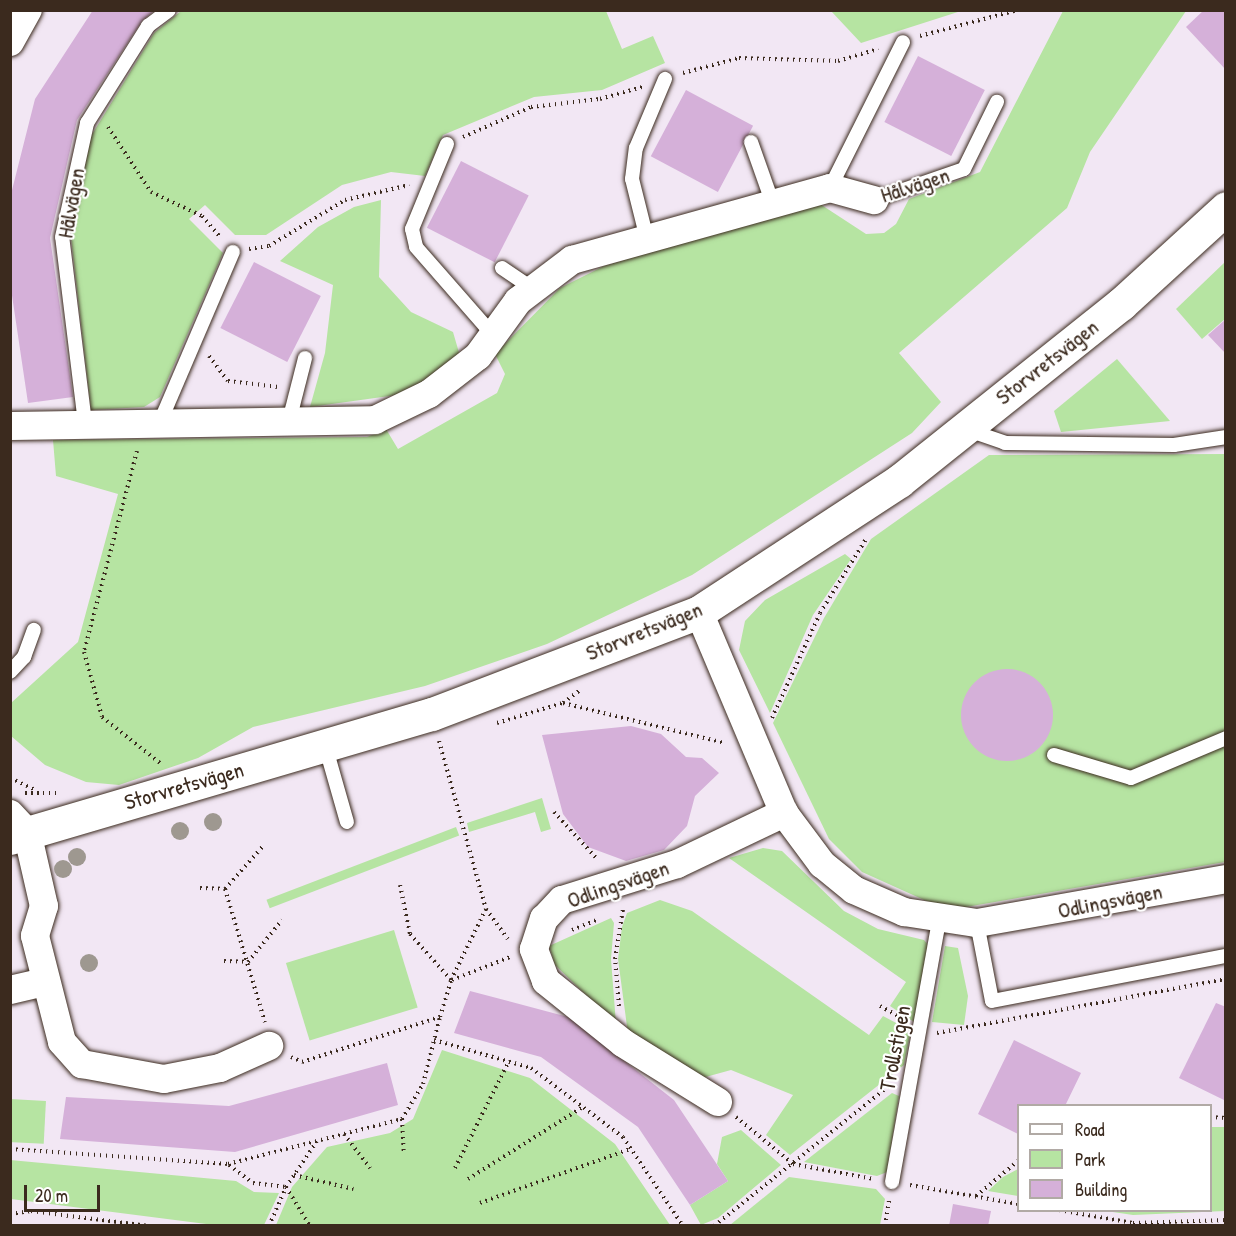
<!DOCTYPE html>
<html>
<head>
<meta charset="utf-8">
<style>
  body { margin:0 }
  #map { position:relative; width:1236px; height:1236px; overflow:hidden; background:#f2e7f4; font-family:"Patrick Hand",sans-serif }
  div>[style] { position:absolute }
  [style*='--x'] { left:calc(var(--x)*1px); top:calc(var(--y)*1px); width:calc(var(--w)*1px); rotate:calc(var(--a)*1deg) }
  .green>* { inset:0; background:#b6e4a2; transform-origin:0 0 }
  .building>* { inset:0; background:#d5b0d9; transform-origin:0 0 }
  .round { border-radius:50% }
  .path>* { height:4px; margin-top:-2px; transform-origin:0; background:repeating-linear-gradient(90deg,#3b2a1e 0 1.5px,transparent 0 6px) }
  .roads { filter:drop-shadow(0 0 2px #3b2a1e) drop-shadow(0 0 2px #3b2a1e) }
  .service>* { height:14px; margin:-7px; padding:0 7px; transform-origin:7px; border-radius:7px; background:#fff }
  .minor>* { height:28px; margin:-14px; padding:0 14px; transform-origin:14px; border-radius:14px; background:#fff }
  .tertiary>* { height:33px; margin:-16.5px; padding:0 16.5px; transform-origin:16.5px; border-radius:16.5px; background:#fff }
  .trees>* { width:18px; height:18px; margin:-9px; border-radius:50%; background:#9e9890 }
  span { translate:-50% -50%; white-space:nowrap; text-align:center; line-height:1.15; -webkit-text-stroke:4.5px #fff; paint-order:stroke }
  .street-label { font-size:22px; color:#3b2a1e }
  .frame { position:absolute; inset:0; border:12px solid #3b2a1e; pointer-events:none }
  .legend { position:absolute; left:1017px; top:1104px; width:195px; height:108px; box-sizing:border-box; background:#fff; border:2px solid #b1aaa5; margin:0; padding:8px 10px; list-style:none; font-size:18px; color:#3b2a1e }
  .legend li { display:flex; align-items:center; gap:12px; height:30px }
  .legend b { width:30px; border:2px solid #b1aaa5 }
  .scale { position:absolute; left:24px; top:1185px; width:76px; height:27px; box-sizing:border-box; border:3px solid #3b2a1e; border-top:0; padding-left:8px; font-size:18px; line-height:21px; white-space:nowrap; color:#3b2a1e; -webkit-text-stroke:4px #fff; paint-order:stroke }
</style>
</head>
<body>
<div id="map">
  <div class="green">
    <i style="clip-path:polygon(181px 11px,606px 11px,622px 49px,653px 36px,665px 63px,602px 90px,534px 97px,443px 135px,425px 176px,391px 172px,342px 185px,266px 235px,235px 235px,205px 205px,189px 219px,223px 253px,160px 397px,144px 407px,91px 410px,71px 238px,91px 136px,154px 33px)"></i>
    <i style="clip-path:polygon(831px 11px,961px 11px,861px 43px)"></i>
    <i style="clip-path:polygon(1063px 11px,1186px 11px,1090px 152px,1067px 208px,899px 353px,941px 402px,912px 433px,692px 575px,547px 644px,425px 686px,253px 727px,198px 758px,119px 785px,86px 782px,45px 765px,11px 736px,11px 703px,78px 642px,118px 494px,56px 476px,53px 440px,367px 437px,386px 429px,398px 449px,497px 393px,505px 374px,495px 354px,560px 288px,604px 266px,817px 202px,866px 234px,884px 233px,896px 224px,909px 199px,980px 172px)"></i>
    <i style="clip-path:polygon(381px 200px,379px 277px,411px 312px,453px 332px,460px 356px,404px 394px,310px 407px,325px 353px,333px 285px,280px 261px,318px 227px,354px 207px)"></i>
    <i style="clip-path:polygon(1225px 262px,1225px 319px,1202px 339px,1176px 309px)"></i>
    <i style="clip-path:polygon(1117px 359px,1170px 421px,1061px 432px,1054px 411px)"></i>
    <i style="clip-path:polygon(1225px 454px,1225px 862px,966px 907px,933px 904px,862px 872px,829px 839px,773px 723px,824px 618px,871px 539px,989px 455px)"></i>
    <i style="clip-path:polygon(845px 554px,851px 559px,813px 615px,770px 713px,739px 650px,745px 621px,765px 600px)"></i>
    <i style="clip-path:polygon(542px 798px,551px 829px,541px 832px,535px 812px,469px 832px,467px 823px)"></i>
    <i style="left:456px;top:827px;width:9px;height:203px;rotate:69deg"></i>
    <i style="clip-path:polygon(763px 848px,782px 851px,844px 911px,878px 929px,924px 940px,930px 947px,914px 1022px,890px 1006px,906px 982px,729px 858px)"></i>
    <i style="clip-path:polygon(660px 900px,692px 911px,869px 1035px,883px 1016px,900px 1025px,910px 1035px,904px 1065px,790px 1155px,766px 1135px,793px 1095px,731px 1070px,691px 1081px,628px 1034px,618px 959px,622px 927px,627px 913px)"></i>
    <i style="clip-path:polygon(611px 918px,614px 923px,611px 959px,616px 1024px,555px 965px,549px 946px)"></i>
    <i style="left:394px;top:930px;width:81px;height:113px;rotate:73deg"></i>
    <i style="clip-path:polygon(945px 946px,958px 948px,968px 996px,964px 1025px,932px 1022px)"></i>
    <i style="clip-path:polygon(442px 1050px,530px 1078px,615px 1144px,670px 1225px,276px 1225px,292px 1187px,327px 1147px,390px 1133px,413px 1119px)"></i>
    <i style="clip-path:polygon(892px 1093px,899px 1096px,887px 1172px,877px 1176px,804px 1162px)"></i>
    <i style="left:10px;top:1099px;width:36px;height:43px;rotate:3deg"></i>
    <i style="clip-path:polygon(1211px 1127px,1225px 1127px,1225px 1211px,1133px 1215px,1106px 1211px,1210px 1210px)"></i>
    <i style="clip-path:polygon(741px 1130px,781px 1165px,718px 1218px,701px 1225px,690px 1205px,728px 1181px,717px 1164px,722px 1137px)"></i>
    <i style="clip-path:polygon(10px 1160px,236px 1181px,254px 1192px,279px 1193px,264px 1225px,214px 1225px,11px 1199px)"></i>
    <i style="clip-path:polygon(1018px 1169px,1018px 1196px,988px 1191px,1003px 1177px)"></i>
    <i style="clip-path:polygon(789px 1177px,876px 1189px,885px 1199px,880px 1225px,730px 1225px)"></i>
  </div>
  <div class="building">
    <i style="clip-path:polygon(93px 10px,155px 10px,142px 21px,77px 120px,50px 238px,73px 397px,28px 403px,10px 282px,10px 198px,35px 99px)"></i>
    <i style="clip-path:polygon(1204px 10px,1226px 10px,1226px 70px,1186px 27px)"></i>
    <i style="left:918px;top:56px;width:75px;height:74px;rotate:27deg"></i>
    <i style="left:686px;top:90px;width:76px;height:75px;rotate:28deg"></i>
    <i style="left:461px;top:161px;width:76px;height:75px;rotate:27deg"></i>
    <i style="left:254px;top:262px;width:75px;height:74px;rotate:27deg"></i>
    <i style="clip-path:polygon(1226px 319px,1226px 354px,1208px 335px)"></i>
    <i class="round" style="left:961px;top:669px;width:92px;height:92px"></i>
    <i style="clip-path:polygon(631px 726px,661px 734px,686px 757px,702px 758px,719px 773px,695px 796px,687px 826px,664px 850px,626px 861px,588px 847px,563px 814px,542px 735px)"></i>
    <i style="clip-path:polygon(470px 991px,568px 1017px,674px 1100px,728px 1181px,690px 1205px,638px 1127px,541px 1057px,454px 1033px)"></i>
    <i style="clip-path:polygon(1216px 1003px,1226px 1007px,1226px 1101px,1179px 1078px)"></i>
    <i style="clip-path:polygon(1014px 1040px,1081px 1073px,1065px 1106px,1018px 1106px,1018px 1134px,978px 1114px)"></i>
    <i style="clip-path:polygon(387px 1063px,398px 1105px,235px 1152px,60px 1139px,66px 1097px,229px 1106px)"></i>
    <i style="clip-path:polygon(953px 1204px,991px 1211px,988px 1226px,949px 1226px)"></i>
  </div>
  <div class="path">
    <i style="--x:920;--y:36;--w:101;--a:-14.9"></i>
    <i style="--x:683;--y:73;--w:58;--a:-15"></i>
    <i style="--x:739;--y:58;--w:99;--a:1.7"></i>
    <i style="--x:838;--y:61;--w:42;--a:-16.7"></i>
    <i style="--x:108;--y:127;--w:78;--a:56.5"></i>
    <i style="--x:151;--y:192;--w:56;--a:25.2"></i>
    <i style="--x:202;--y:216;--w:29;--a:49"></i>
    <i style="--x:463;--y:137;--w:74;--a:-23.8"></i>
    <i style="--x:531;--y:107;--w:69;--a:-6.6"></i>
    <i style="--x:600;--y:99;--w:44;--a:-15.9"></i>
    <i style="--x:249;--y:249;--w:20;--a:-9"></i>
    <i style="--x:269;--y:246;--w:89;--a:-31.2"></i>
    <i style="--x:345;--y:200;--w:66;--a:-13.2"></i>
    <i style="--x:209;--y:356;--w:31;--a:53"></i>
    <i style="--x:228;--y:381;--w:51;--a:6.7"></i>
    <i style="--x:137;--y:451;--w:208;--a:104.8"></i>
    <i style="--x:84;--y:652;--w:67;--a:74.5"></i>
    <i style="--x:102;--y:717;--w:74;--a:38.4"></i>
    <i style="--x:563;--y:703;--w:20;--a:-37"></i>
    <i style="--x:772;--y:718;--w:115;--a:-65.4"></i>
    <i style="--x:820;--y:613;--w:87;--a:-58.1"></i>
    <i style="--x:497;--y:723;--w:69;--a:-16.9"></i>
    <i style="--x:563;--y:703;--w:167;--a:13.9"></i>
    <i style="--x:439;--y:741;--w:174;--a:74.4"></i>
    <i style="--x:486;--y:909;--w:37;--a:54"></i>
    <i style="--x:10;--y:778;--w:29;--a:25"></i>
    <i style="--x:25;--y:793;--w:31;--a:0"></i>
    <i style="--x:554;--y:812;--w:65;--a:47.5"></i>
    <i style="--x:400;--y:885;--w:50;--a:78.5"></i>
    <i style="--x:410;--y:934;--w:62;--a:48.3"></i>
    <i style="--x:200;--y:888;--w:25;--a:2"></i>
    <i style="--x:225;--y:889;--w:57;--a:-48.5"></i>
    <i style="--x:225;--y:889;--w:139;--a:73.3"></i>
    <i style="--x:572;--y:930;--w:29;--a:-22"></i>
    <i style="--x:224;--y:961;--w:24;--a:2"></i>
    <i style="--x:248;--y:962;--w:54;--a:-51"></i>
    <i style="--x:452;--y:980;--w:62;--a:-21.6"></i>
    <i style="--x:619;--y:1006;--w:47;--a:-94.9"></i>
    <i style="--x:615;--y:959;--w:51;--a:-80.9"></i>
    <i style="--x:880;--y:1006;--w:26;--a:29"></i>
    <i style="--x:937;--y:1033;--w:294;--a:-10.6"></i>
    <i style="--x:434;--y:1040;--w:101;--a:16.1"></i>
    <i style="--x:531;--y:1068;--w:115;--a:36.9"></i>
    <i style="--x:623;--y:1137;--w:107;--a:56"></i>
    <i style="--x:291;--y:1057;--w:12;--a:24"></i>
    <i style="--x:302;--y:1062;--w:145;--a:-18.1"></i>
    <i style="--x:440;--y:1017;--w:39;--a:-73"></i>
    <i style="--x:451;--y:980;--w:79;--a:-63.8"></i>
    <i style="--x:736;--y:1117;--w:74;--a:39.5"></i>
    <i style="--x:793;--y:1164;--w:81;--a:10.6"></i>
    <i style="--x:1210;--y:1117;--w:16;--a:4"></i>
    <i style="--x:402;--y:1119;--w:36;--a:87"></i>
    <i style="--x:344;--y:1134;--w:43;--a:52.6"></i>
    <i style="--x:10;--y:1149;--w:219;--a:3.9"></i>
    <i style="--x:228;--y:1164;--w:180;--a:-14.5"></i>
    <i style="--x:402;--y:1119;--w:41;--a:-59"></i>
    <i style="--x:423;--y:1084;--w:69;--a:-75.8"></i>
    <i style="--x:229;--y:1165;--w:30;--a:37"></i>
    <i style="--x:253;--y:1183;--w:33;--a:7"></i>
    <i style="--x:286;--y:1187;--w:46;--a:58.4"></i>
    <i style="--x:455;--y:1168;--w:120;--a:-63.2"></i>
    <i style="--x:294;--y:1175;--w:61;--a:13.3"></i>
    <i style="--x:468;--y:1179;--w:136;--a:-32.1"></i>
    <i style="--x:910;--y:1185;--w:110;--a:10"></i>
    <i style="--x:976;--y:1196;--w:55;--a:-39.8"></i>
    <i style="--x:480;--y:1203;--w:159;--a:-19.8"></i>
    <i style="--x:1059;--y:1210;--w:75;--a:10"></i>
    <i style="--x:1133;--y:1223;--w:93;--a:-1.8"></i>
    <i style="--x:10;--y:1214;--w:21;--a:-8"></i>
    <i style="--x:31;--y:1211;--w:119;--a:7.2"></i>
    <i style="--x:269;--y:1226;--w:43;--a:-66.4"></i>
    <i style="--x:286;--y:1187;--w:55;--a:-56"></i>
    <i style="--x:714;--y:1226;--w:224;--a:-38.7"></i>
    <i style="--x:885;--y:1226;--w:26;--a:-81"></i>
  </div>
  <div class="roads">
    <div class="service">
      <i style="--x:751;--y:142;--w:66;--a:70.5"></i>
      <i style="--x:447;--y:144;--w:92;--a:112.4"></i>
      <i style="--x:412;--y:229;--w:18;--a:77"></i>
      <i style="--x:416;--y:247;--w:117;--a:48.8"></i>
      <i style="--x:830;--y:188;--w:163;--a:-63.4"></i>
      <i style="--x:874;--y:200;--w:95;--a:-19"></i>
      <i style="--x:964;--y:169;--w:75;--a:-63.8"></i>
      <i style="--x:647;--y:239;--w:62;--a:-104"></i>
      <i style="--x:632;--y:179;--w:31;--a:-83"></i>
      <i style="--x:636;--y:148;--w:75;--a:-67.2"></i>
      <i style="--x:502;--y:268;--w:37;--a:34"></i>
      <i style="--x:289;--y:421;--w:65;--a:-75.7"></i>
      <i style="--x:160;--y:422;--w:185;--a:-66.8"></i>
      <i style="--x:85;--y:423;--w:187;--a:-97"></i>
      <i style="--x:62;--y:237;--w:117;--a:-77.6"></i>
      <i style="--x:87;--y:123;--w:115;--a:-57.8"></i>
      <i style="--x:148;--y:26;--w:26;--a:-37"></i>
      <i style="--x:968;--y:430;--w:39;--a:19"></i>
      <i style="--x:1005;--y:443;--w:169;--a:0.7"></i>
      <i style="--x:1174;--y:445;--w:53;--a:-8.7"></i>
      <i style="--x:10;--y:672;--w:21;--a:-47"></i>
      <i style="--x:24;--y:657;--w:29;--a:-70"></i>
      <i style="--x:325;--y:745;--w:80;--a:74.1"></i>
      <i style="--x:1054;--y:755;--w:80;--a:16.6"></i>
      <i style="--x:1131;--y:778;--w:103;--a:-22.8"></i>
      <i style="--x:977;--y:923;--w:79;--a:79.1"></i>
      <i style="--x:992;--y:1001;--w:238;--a:-10.9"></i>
      <i style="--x:892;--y:1182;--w:265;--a:-79.8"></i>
    </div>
    <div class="minor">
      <i style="--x:10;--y:42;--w:37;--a:-61"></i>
      <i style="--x:10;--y:426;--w:365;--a:-0.9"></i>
      <i style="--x:375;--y:420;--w:60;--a:-25.7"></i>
      <i style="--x:429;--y:394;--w:62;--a:-37.8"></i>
      <i style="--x:478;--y:356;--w:68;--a:-54"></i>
      <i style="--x:518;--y:301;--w:68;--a:-37.2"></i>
      <i style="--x:572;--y:260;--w:268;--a:-15.6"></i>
      <i style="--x:830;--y:188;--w:46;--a:15.3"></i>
      <i style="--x:699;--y:612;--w:218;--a:67.1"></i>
      <i style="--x:784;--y:813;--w:64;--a:53.3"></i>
      <i style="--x:822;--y:864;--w:41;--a:39.1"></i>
      <i style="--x:854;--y:890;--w:55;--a:23.7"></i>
      <i style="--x:904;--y:912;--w:74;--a:8.6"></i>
      <i style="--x:977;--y:923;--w:253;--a:-10"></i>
      <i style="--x:10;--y:814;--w:25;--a:47"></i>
      <i style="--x:27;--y:832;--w:76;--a:77.1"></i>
      <i style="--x:44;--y:906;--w:31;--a:107"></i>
      <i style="--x:35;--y:936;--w:109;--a:75.7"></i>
      <i style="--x:62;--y:1042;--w:30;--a:48"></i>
      <i style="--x:82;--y:1064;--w:83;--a:10.4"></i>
      <i style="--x:164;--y:1079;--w:57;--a:-11.1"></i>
      <i style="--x:220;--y:1068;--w:54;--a:-24.2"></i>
      <i style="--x:10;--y:990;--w:37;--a:-13"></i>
      <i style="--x:718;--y:1102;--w:112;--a:-148.2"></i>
      <i style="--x:623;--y:1043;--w:99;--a:-141.2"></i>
      <i style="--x:546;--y:981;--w:34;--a:-111"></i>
      <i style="--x:534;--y:949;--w:32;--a:-72"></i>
      <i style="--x:544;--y:919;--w:26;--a:-47"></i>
      <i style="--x:562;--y:900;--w:121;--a:-17.4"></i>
      <i style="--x:677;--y:864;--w:119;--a:-25.5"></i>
    </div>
    <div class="tertiary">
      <i style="--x:10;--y:838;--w:440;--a:-16.4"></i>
      <i style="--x:432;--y:714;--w:286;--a:-20.9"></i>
      <i style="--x:699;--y:612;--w:239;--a:-33.2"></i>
      <i style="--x:899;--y:481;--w:284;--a:-38.6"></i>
      <i style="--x:1121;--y:304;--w:142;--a:-42.4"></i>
    </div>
  </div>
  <div class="trees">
    <i style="left:213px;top:822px"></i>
    <i style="left:180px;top:831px"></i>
    <i style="left:77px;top:857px"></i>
    <i style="left:63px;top:869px"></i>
    <i style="left:89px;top:963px"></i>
  </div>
  <div class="street-label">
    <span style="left:915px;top:185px;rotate:-18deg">Hålvägen</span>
    <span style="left:71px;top:203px;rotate:-80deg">Hålvägen</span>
    <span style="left:1047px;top:362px;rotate:-38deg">Storvretsvägen</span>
    <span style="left:644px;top:631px;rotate:-22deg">Storvretsvägen</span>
    <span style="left:184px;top:786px;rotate:-16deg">Storvretsvägen</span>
    <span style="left:618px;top:884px;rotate:-19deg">Odlingsvägen</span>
    <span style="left:1110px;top:901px;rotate:-11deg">Odlingsvägen</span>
    <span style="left:895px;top:1048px;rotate:-79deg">Trollstigen</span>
  </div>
  <div class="frame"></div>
  <ul class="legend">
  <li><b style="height:8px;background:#fff"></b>Road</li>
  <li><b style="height:16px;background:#b6e4a2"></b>Park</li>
  <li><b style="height:16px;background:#d5b0d9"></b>Building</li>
  </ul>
  <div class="scale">20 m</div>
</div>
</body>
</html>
